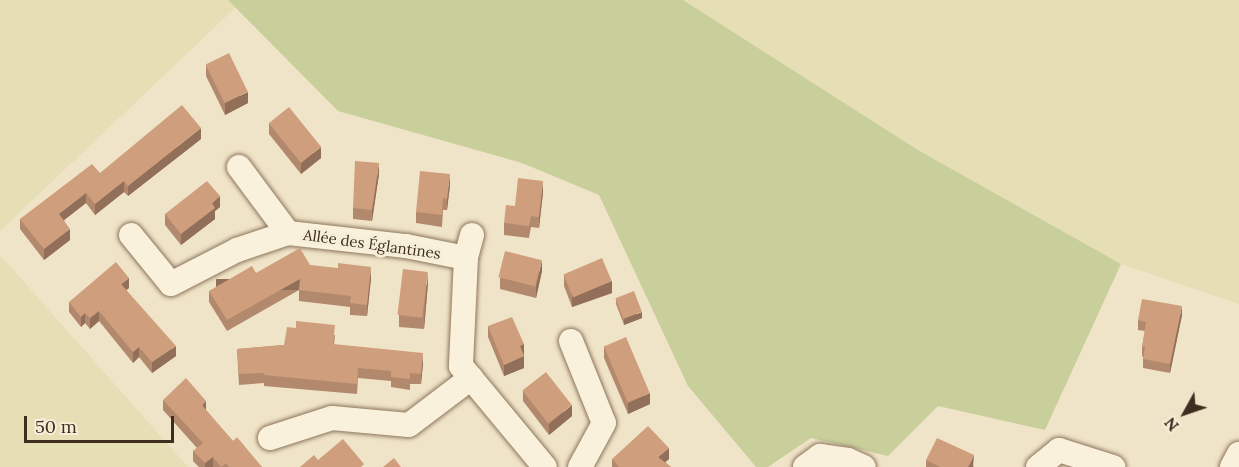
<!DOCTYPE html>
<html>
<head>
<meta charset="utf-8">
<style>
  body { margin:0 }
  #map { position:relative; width:1239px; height:467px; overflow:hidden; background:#f0e4c8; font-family:Lora,serif }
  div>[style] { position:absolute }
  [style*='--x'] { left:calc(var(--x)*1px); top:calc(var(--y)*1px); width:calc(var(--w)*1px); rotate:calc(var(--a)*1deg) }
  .farmland>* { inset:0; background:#e6deb5 }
  .green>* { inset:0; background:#c9cf9b }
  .roads { filter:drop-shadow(0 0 2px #8d765c) drop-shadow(0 0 2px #8d765c) }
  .minor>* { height:24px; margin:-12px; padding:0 12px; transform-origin:12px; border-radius:12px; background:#faf1dc }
  .wall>* { inset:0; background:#b2896c }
  .shaded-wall>* { inset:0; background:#916f58; transform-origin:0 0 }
  .building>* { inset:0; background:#cf9f7d; transform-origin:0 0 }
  span { translate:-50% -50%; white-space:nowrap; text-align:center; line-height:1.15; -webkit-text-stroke:6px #f7eed8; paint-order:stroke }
  .street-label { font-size:15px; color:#3d2e20 }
  .north { position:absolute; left:1155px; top:383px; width:60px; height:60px; -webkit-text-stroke:4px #f7eed8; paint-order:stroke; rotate:230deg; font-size:16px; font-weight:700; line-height:24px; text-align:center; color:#3d2e20 }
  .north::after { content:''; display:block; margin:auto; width:21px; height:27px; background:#3d2e20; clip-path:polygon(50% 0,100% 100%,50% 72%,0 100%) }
  .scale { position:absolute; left:24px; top:416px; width:150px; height:27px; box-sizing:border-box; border:3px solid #3d2e20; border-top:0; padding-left:8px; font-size:18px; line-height:21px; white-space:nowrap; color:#3d2e20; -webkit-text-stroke:4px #f7eed8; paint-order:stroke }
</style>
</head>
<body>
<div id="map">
  <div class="farmland">
    <i style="clip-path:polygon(0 0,228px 0,236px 7px,0 231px)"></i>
    <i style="clip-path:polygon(683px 0,1239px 0,1239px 304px,1121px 264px,918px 150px)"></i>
    <i style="clip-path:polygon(0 255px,188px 467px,0 467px)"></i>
  </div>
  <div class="green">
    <i style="clip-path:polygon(228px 0,683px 0,918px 150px,1121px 264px,1045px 430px,938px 406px,888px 456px,811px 438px,768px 467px,756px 467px,688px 386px,599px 195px,522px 163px,338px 111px)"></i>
  </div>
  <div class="roads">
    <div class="minor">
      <i style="--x:239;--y:167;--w:82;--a:53.4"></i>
      <i style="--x:131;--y:235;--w:63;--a:50.8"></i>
      <i style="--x:171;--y:284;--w:74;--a:-27.3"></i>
      <i style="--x:237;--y:250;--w:54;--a:-18.4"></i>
      <i style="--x:288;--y:233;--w:119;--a:6.3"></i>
      <i style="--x:406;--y:246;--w:61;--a:11.3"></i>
      <i style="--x:472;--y:235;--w:24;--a:105"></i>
      <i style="--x:466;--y:258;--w:108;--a:92.7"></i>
      <i style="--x:461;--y:366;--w:131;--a:50.3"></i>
      <i style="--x:571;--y:341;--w:88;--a:68.1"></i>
      <i style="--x:604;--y:423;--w:50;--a:118.6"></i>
      <i style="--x:270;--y:438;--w:65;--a:-17.9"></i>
      <i style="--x:332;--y:418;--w:77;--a:5.2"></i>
      <i style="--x:409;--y:425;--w:78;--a:-37.2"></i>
      <i style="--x:805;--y:467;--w:19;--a:-36"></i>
      <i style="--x:820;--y:456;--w:28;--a:8"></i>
      <i style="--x:848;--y:460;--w:17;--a:24"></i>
      <i style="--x:1038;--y:467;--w:27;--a:-39"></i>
      <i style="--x:1059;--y:450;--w:57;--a:17.5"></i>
      <i style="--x:1232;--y:467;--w:15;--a:-62"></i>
    </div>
  </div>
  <div class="wall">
    <i style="clip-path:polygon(206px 65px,248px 103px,225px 115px,206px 76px)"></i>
    <i style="clip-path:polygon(269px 123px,321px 158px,301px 174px,269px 134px)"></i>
    <i style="clip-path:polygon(201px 139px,128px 196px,124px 192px,95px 215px,86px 203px,64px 220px,70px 240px,44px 260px,20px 229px,20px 219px,100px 173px)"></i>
    <i style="clip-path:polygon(379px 174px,372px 221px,353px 219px,353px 208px)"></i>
    <i style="clip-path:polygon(450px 185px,447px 210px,443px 210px,442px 227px,416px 223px,416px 212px)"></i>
    <i style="clip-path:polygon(543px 192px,539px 228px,531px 227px,529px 238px,504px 235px,504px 223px,515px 206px)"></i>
    <i style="clip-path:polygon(220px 207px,215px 211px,215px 219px,181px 245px,165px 225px,165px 214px)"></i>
    <i style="clip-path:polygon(310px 265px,371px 278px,367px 316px,350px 315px,350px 307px,299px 301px,299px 290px,227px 331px,209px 302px,209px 291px,256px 273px)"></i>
    <i style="clip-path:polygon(542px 271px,536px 298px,500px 289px,500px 278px)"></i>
    <i style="clip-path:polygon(564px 275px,612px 293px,572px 307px,564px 286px)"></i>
    <i style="clip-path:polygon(428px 283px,424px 329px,399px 327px,399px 315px)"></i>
    <i style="clip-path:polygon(129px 288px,126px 290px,176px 356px,152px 373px,139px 357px,133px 363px,99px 321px,90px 329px,85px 323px,81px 327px,69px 312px,69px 302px)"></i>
    <i style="clip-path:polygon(616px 299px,642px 318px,624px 325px,616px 304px)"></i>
    <i style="clip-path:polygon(1182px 315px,1170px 373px,1143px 368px,1143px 357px,1142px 356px,1142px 347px,1145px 331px,1138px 330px,1138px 320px)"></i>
    <i style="clip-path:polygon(488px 326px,524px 344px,524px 368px,504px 376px,488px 337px)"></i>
    <i style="clip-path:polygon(335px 335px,334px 345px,423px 363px,421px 384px,410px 384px,410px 390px,391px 387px,391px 381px,358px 378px,357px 394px,264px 386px,264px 383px,239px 385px,237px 349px,284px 345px)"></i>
    <i style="clip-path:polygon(604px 346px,650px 404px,628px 414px,604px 358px)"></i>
    <i style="clip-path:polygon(523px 391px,572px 416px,549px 435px,523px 401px)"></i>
    <i style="clip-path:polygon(163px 400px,206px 411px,233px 441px,262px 467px,199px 467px,193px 461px,193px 451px,197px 448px,163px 410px)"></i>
    <i style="clip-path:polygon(612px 459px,669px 459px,665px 462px,671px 467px,612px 467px)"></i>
    <i style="clip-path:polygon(926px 460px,974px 466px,973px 467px,926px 467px)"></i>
  </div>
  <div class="shaded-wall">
    <i style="clip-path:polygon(248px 92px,248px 103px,225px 115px,225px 103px)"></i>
    <i style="clip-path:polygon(201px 128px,201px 139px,128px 196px,128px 186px)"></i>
    <i style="clip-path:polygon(321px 147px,321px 158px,301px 174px,301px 163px)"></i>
    <i style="clip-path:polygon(379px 163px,379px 174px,372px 221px,372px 210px)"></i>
    <i style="clip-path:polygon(450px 174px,450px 185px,447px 210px,447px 199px)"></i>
    <i style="clip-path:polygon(124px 181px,124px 192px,95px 215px,95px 204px)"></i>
    <i style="clip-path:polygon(543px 181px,543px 192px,539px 228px,539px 217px)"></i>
    <i style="clip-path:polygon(86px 193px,86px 203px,59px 224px,59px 214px)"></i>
    <i style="clip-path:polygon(220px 196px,220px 207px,215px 211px,215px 219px,181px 245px,181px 234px,212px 203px)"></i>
    <i style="clip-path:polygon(70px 229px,70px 240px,44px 260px,44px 249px)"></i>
    <i style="clip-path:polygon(542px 260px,542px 271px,536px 298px,536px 286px)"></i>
    <i style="clip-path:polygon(371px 267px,371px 278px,367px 316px,367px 305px)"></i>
    <i style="clip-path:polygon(428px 272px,428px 283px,424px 329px,424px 318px)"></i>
    <i style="clip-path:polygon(129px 278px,129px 288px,121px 294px,121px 284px)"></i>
    <i style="left:300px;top:279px;width:11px;height:84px;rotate:90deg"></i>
    <i style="clip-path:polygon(612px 281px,612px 293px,572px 307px,572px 296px)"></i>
    <i style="clip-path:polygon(1182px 306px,1182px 315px,1170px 373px,1170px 364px)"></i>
    <i style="clip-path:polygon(99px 311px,99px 321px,90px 329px,90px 318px)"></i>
    <i style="clip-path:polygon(642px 312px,642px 318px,624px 325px,624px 319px)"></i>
    <i style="clip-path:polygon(85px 313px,85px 323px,81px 327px,81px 317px)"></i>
    <i style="clip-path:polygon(524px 344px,524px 356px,520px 346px)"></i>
    <i style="clip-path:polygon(176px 346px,176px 356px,152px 373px,152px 362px)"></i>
    <i style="clip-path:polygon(139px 347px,139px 357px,133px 363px,133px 352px)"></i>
    <i style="clip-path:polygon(423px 353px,423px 363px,421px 384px,421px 374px)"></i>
    <i style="clip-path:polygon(524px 356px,524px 368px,504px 376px,504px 365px)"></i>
    <i style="clip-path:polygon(650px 393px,650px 404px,628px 414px,628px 403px)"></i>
    <i style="clip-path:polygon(206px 401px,206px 411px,202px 405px)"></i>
    <i style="clip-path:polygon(572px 405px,572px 416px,549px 435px,549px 424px)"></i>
    <i style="clip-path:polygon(669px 448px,669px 459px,660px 467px,658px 457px)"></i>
    <i style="clip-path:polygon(974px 455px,973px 467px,968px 467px)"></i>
    <i style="clip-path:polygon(213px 457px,213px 467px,205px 467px,205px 463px)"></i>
  </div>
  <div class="building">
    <i style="left:229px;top:53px;width:43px;height:26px;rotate:64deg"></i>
    <i style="clip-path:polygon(182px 105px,201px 128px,128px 186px,124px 181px,95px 204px,86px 193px,59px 214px,70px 229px,44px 249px,20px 219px,92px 164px,100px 173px)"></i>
    <i style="left:289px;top:107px;width:51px;height:26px;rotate:51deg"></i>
    <i style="clip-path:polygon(355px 161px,379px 163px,372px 210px,353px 208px)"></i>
    <i style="clip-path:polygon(420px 171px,450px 174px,447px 199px,443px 198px,442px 215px,416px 212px)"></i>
    <i style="clip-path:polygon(518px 178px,543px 181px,539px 217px,531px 216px,529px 226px,504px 223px,506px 205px,515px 206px)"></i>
    <i style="clip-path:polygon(207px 181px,220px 196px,212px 203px,215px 208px,181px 234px,165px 214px)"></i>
    <i style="clip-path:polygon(300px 248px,310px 265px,338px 268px,338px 263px,371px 267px,367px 305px,350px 303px,351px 296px,299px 290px,300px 279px,227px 320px,209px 291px,252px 266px,256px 273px)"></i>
    <i style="left:505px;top:251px;width:38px;height:27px;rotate:14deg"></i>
    <i style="left:602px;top:258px;width:25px;height:42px;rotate:67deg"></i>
    <i style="clip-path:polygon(116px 262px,129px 278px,121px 284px,176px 346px,152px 362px,139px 347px,133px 352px,99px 311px,90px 318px,85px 313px,81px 317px,69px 302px)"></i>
    <i style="left:403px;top:269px;width:25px;height:46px;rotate:7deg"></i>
    <i style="left:634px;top:291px;width:22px;height:20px;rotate:69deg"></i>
    <i style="clip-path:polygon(1142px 299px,1182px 306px,1170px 364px,1143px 359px,1145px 347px,1142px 347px,1146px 322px,1138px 320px)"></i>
    <i style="clip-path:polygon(512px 317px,524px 344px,520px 346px,524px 356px,504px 365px,488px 326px)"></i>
    <i style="clip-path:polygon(296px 321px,335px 325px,333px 344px,423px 353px,421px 374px,410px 373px,410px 379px,391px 377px,391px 371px,358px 368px,357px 384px,264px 375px,264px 373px,239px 374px,237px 349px,284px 345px,287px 327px,296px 328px)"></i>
    <i style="left:626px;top:337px;width:61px;height:24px;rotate:67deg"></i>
    <i style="left:546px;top:372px;width:42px;height:30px;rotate:52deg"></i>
    <i style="clip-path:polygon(186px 378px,206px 401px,202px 405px,214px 419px,233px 441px,237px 437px,262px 467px,229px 467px,226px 463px,221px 467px,213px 457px,205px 463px,193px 451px,203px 443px,163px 400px)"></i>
    <i style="clip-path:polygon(648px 426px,669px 448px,658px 457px,671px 467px,619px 467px,612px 459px)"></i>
    <i style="clip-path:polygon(937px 438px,974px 455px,968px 467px,940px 467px,926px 460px)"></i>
    <i style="clip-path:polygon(343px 439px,364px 464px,361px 467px,300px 467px,314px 455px,318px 460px)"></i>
    <i style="clip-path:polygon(394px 458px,401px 467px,383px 467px)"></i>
  </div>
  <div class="street-label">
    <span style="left:372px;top:244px;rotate:8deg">Allée des Églantines</span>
  </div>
  <div class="north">N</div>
  <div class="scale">50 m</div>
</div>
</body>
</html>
